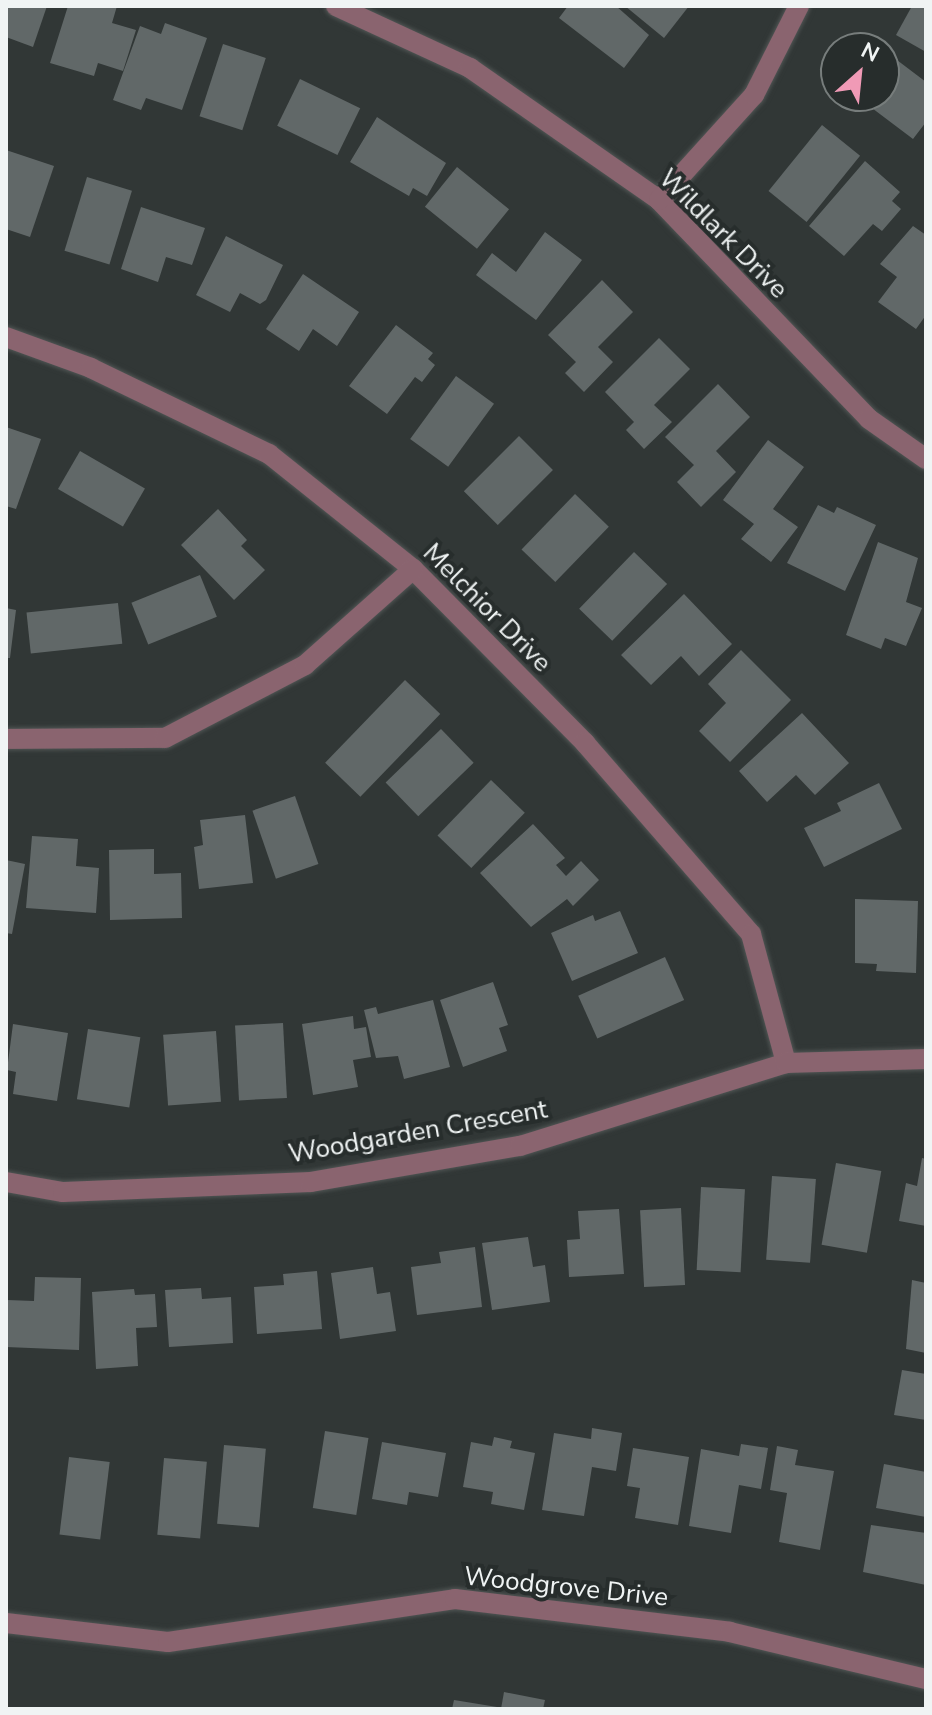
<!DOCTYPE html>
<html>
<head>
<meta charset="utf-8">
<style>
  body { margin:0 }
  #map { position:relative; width:932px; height:1715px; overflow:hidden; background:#313736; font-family:"Nunito Sans",sans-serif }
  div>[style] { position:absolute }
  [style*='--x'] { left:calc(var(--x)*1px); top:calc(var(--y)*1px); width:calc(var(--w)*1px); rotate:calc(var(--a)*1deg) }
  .building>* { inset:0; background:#616868; transform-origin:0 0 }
  .roads { filter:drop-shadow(0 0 2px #505554) drop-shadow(0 0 2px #505554) }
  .minor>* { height:20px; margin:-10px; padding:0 10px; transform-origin:10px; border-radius:10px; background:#8a646f }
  span { translate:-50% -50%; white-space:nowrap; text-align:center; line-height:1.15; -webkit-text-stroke:8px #272d2c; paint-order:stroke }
  .street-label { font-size:26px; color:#f0f4f4 }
  .frame { position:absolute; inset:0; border:8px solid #f0f4f4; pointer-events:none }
  .north { position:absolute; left:820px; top:32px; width:80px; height:80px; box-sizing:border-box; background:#272d2c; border:2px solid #777d7c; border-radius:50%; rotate:27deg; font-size:22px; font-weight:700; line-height:32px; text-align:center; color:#f0f4f4 }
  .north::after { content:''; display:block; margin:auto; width:28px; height:36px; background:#f09ab6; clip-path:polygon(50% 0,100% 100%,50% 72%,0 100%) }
</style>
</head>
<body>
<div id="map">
  <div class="building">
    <i style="clip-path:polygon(6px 6px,47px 6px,33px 47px,6px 37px)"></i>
    <i style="clip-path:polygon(68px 6px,117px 6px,112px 23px,136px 30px,123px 71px,98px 63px,94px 76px,50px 63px)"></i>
    <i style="clip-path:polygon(568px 6px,616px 6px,649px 35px,624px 68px,559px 18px)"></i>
    <i style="clip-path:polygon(625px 6px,689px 6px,664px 38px)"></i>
    <i style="clip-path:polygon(912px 6px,926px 6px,926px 52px,896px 35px)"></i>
    <i style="clip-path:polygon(165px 23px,207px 38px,182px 110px,146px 98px,141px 110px,113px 100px,140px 26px,161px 34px)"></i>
    <i style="left:223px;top:44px;width:45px;height:76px;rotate:18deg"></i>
    <i style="clip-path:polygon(889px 54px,926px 82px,926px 122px,913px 139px,856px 96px,884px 96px,884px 61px)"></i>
    <i style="left:300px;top:79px;width:67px;height:52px;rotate:26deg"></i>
    <i style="clip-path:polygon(377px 117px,446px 163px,427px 196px,413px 188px,409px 196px,350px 162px)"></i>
    <i style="left:822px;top:125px;width:49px;height:85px;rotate:39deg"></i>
    <i style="clip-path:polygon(6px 150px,54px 166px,30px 237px,6px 229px)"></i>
    <i style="clip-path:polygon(865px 161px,900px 192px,892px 201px,901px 209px,882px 231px,873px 224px,844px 256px,809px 226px)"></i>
    <i style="left:457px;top:167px;width:67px;height:51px;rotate:39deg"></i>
    <i style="left:87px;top:177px;width:47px;height:77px;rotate:17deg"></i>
    <i style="clip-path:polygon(141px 207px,205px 228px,192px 265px,166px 257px,158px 282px,121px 269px)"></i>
    <i style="clip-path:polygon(913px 226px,926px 235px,926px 315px,916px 329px,878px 302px,897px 277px,880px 264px)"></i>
    <i style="clip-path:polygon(545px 232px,582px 260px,536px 320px,476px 275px,492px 253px,516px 272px)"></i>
    <i style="clip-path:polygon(226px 236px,283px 265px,266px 300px,260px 304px,240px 293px,230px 312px,196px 295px)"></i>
    <i style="clip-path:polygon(303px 274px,359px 312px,337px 346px,313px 329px,299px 351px,266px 329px)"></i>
    <i style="clip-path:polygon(602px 280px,633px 312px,598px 347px,613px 362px,584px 392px,565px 373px,576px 362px,548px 335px)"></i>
    <i style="clip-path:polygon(396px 325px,433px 353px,428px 359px,435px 365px,422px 382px,415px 377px,387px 414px,349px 386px)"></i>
    <i style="clip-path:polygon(659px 338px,690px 369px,654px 405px,672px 422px,644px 449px,626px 430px,634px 422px,605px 392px)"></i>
    <i style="left:456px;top:376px;width:47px;height:78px;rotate:36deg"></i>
    <i style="clip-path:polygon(718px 384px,750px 417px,716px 451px,736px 472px,701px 507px,677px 482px,694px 465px,665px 437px)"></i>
    <i style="clip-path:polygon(6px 427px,41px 439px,16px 509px,6px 506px)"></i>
    <i style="left:519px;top:436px;width:48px;height:78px;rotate:45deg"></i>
    <i style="clip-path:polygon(768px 440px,804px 467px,773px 509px,798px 527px,771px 562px,741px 539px,754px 524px,723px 500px)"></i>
    <i style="left:80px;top:451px;width:75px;height:44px;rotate:30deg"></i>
    <i style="left:575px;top:494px;width:47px;height:77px;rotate:44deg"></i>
    <i style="clip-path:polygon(818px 505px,834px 513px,837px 507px,876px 525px,845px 591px,787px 563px)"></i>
    <i style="clip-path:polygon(218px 509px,247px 540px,241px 546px,265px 570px,234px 600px,181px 545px)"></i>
    <i style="clip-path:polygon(878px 542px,918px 558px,906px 602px,922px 608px,906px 646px,885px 638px,881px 649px,846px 635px)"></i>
    <i style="left:634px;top:552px;width:46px;height:79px;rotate:44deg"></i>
    <i style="left:200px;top:575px;width:45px;height:74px;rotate:68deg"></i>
    <i style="clip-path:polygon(684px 594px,732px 644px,699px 676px,681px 656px,651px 685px,621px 655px)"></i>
    <i style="left:118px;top:603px;width:41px;height:92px;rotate:84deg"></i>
    <i style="clip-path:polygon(6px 608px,16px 610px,10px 658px,6px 658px)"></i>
    <i style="clip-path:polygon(741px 650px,791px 700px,730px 762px,699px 731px,726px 703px,708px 684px)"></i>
    <i style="left:405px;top:680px;width:49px;height:115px;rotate:44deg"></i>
    <i style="clip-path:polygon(802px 713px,849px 763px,815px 795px,796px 775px,767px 802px,739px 771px)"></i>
    <i style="left:441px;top:729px;width:47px;height:77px;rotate:46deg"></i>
    <i style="left:491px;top:780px;width:47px;height:77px;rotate:44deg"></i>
    <i style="clip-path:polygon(879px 783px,902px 829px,824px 867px,804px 828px,841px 811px,837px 803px)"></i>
    <i style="left:295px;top:796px;width:72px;height:45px;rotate:71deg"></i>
    <i style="clip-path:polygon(245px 815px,253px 883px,199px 889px,194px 847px,203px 845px,200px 820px)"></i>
    <i style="clip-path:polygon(533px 824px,565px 858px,556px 865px,566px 876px,581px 861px,599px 880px,573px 906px,567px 899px,531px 927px,480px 873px)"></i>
    <i style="clip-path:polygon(32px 836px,78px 839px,76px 866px,99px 868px,96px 913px,26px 908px)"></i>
    <i style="clip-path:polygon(154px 849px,154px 874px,181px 873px,182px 918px,110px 920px,109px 850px)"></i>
    <i style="clip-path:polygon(6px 860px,25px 864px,12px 934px,6px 933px)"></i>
    <i style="clip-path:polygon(855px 899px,918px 901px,916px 973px,876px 971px,877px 964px,855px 963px)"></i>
    <i style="clip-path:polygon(620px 911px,638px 953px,572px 981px,551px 933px,593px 915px,595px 921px)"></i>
    <i style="left:665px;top:957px;width:47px;height:95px;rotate:66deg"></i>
    <i style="clip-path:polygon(493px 982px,508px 1025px,499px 1028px,507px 1051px,463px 1067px,440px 1000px)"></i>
    <i style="clip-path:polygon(433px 1000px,450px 1067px,404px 1079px,398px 1056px,376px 1058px,364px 1010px,376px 1007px,378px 1014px)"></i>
    <i style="clip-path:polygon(353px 1016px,354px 1029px,366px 1027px,371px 1057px,353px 1060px,358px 1087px,313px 1095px,302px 1024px)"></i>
    <i style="left:283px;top:1023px;width:75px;height:48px;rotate:87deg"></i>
    <i style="clip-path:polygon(13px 1024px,68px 1033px,57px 1101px,13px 1094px,16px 1072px,7px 1070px)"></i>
    <i style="left:88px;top:1029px;width:53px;height:71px;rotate:9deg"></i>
    <i style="left:216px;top:1031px;width:71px;height:53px;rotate:86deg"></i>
    <i style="clip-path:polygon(922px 1158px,926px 1159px,926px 1226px,899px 1221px,906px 1183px,917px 1186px)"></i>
    <i style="left:836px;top:1163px;width:46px;height:83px;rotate:10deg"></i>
    <i style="left:772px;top:1176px;width:44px;height:84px;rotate:4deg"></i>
    <i style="left:701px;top:1187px;width:44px;height:83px;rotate:3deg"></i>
    <i style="left:681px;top:1208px;width:77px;height:41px;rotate:87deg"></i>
    <i style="clip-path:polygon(619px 1209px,624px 1274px,569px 1277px,567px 1240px,580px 1239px,578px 1211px)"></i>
    <i style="clip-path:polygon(528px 1237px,533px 1267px,545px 1265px,550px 1302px,492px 1310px,482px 1243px)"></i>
    <i style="clip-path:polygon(475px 1247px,482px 1307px,417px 1315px,411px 1267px,441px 1263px,439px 1252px)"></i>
    <i style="clip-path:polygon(373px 1267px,377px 1294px,390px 1292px,396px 1331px,340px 1339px,331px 1273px)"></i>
    <i style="clip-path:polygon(317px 1271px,322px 1329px,257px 1334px,254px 1287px,284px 1285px,283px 1274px)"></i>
    <i style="clip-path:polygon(35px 1277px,81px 1278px,79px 1350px,6px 1347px,7px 1300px,34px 1301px)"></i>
    <i style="clip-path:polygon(912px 1280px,926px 1283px,926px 1353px,906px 1349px)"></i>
    <i style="clip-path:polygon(201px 1288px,202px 1299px,231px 1297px,233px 1343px,169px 1347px,165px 1290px)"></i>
    <i style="clip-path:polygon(134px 1289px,135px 1295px,155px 1294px,157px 1327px,136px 1328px,138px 1366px,96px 1369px,92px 1292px)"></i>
    <i style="clip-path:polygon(902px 1370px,926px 1374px,926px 1420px,894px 1415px)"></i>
    <i style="clip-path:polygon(592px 1428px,622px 1433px,616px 1471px,592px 1467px,584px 1516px,542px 1510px,554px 1433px,591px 1439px)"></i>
    <i style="left:325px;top:1431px;width:44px;height:78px;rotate:9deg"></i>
    <i style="clip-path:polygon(494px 1437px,512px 1441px,510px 1448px,535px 1453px,524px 1510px,491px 1504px,493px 1492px,463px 1487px,471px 1442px,492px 1446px)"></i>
    <i style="clip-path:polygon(382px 1442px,446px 1453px,438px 1497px,409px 1492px,407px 1505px,372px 1499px)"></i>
    <i style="clip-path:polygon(741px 1444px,768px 1448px,761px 1489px,739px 1485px,731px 1533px,689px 1526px,701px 1449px,739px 1456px)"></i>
    <i style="left:224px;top:1445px;width:42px;height:79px;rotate:5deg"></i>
    <i style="clip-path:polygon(777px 1446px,798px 1450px,795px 1465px,834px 1471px,820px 1550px,779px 1542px,787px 1493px,770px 1490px)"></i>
    <i style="clip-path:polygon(633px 1448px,689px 1457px,678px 1525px,635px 1518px,640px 1488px,627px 1486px)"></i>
    <i style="left:69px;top:1457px;width:41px;height:78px;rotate:7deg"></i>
    <i style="left:164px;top:1458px;width:43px;height:77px;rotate:5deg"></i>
    <i style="clip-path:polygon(884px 1464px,926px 1472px,926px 1517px,876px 1508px)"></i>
    <i style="clip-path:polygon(871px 1525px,926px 1533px,926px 1585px,863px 1572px)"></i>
    <i style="clip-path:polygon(504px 1692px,545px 1700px,543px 1709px,501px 1709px)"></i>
    <i style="clip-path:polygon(454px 1700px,497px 1707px,496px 1709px,452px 1709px)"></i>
  </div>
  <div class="roads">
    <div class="minor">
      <i style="--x:336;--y:6;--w:148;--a:24.8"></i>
      <i style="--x:470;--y:68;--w:231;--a:34.9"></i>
      <i style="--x:659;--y:200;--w:303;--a:46.2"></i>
      <i style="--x:869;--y:419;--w:70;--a:35.1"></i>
      <i style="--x:659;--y:200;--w:142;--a:-47.9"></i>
      <i style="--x:754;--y:95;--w:100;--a:-63.2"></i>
      <i style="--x:6;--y:337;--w:90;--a:20"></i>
      <i style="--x:91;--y:368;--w:198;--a:25.8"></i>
      <i style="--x:269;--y:454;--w:184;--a:38.6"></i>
      <i style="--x:413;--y:569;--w:245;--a:45.3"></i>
      <i style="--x:585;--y:743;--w:253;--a:49"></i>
      <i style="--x:751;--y:934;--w:134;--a:74.8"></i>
      <i style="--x:6;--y:739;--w:159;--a:-0.4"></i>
      <i style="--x:165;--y:738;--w:158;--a:-27.5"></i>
      <i style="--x:305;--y:665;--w:144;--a:-41.6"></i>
      <i style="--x:6;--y:1182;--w:58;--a:10"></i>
      <i style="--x:63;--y:1192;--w:248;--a:-2.3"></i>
      <i style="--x:311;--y:1182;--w:212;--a:-9.8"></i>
      <i style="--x:520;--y:1146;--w:279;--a:-17.3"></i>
      <i style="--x:786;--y:1063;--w:140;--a:-1.6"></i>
      <i style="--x:6;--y:1623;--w:163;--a:6.7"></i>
      <i style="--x:168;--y:1642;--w:290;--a:-8.5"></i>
      <i style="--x:455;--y:1599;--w:277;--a:6.8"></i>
      <i style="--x:730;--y:1632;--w:202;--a:13.5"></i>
    </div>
  </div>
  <div class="street-label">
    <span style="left:723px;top:234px;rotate:45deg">Wildlark Drive</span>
    <span style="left:487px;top:608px;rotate:45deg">Melchior Drive</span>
    <span style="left:418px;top:1132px;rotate:-10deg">Woodgarden Crescent</span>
    <span style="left:566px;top:1587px;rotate:6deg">Woodgrove Drive</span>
  </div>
  <div class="frame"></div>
  <div class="north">N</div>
</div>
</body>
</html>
